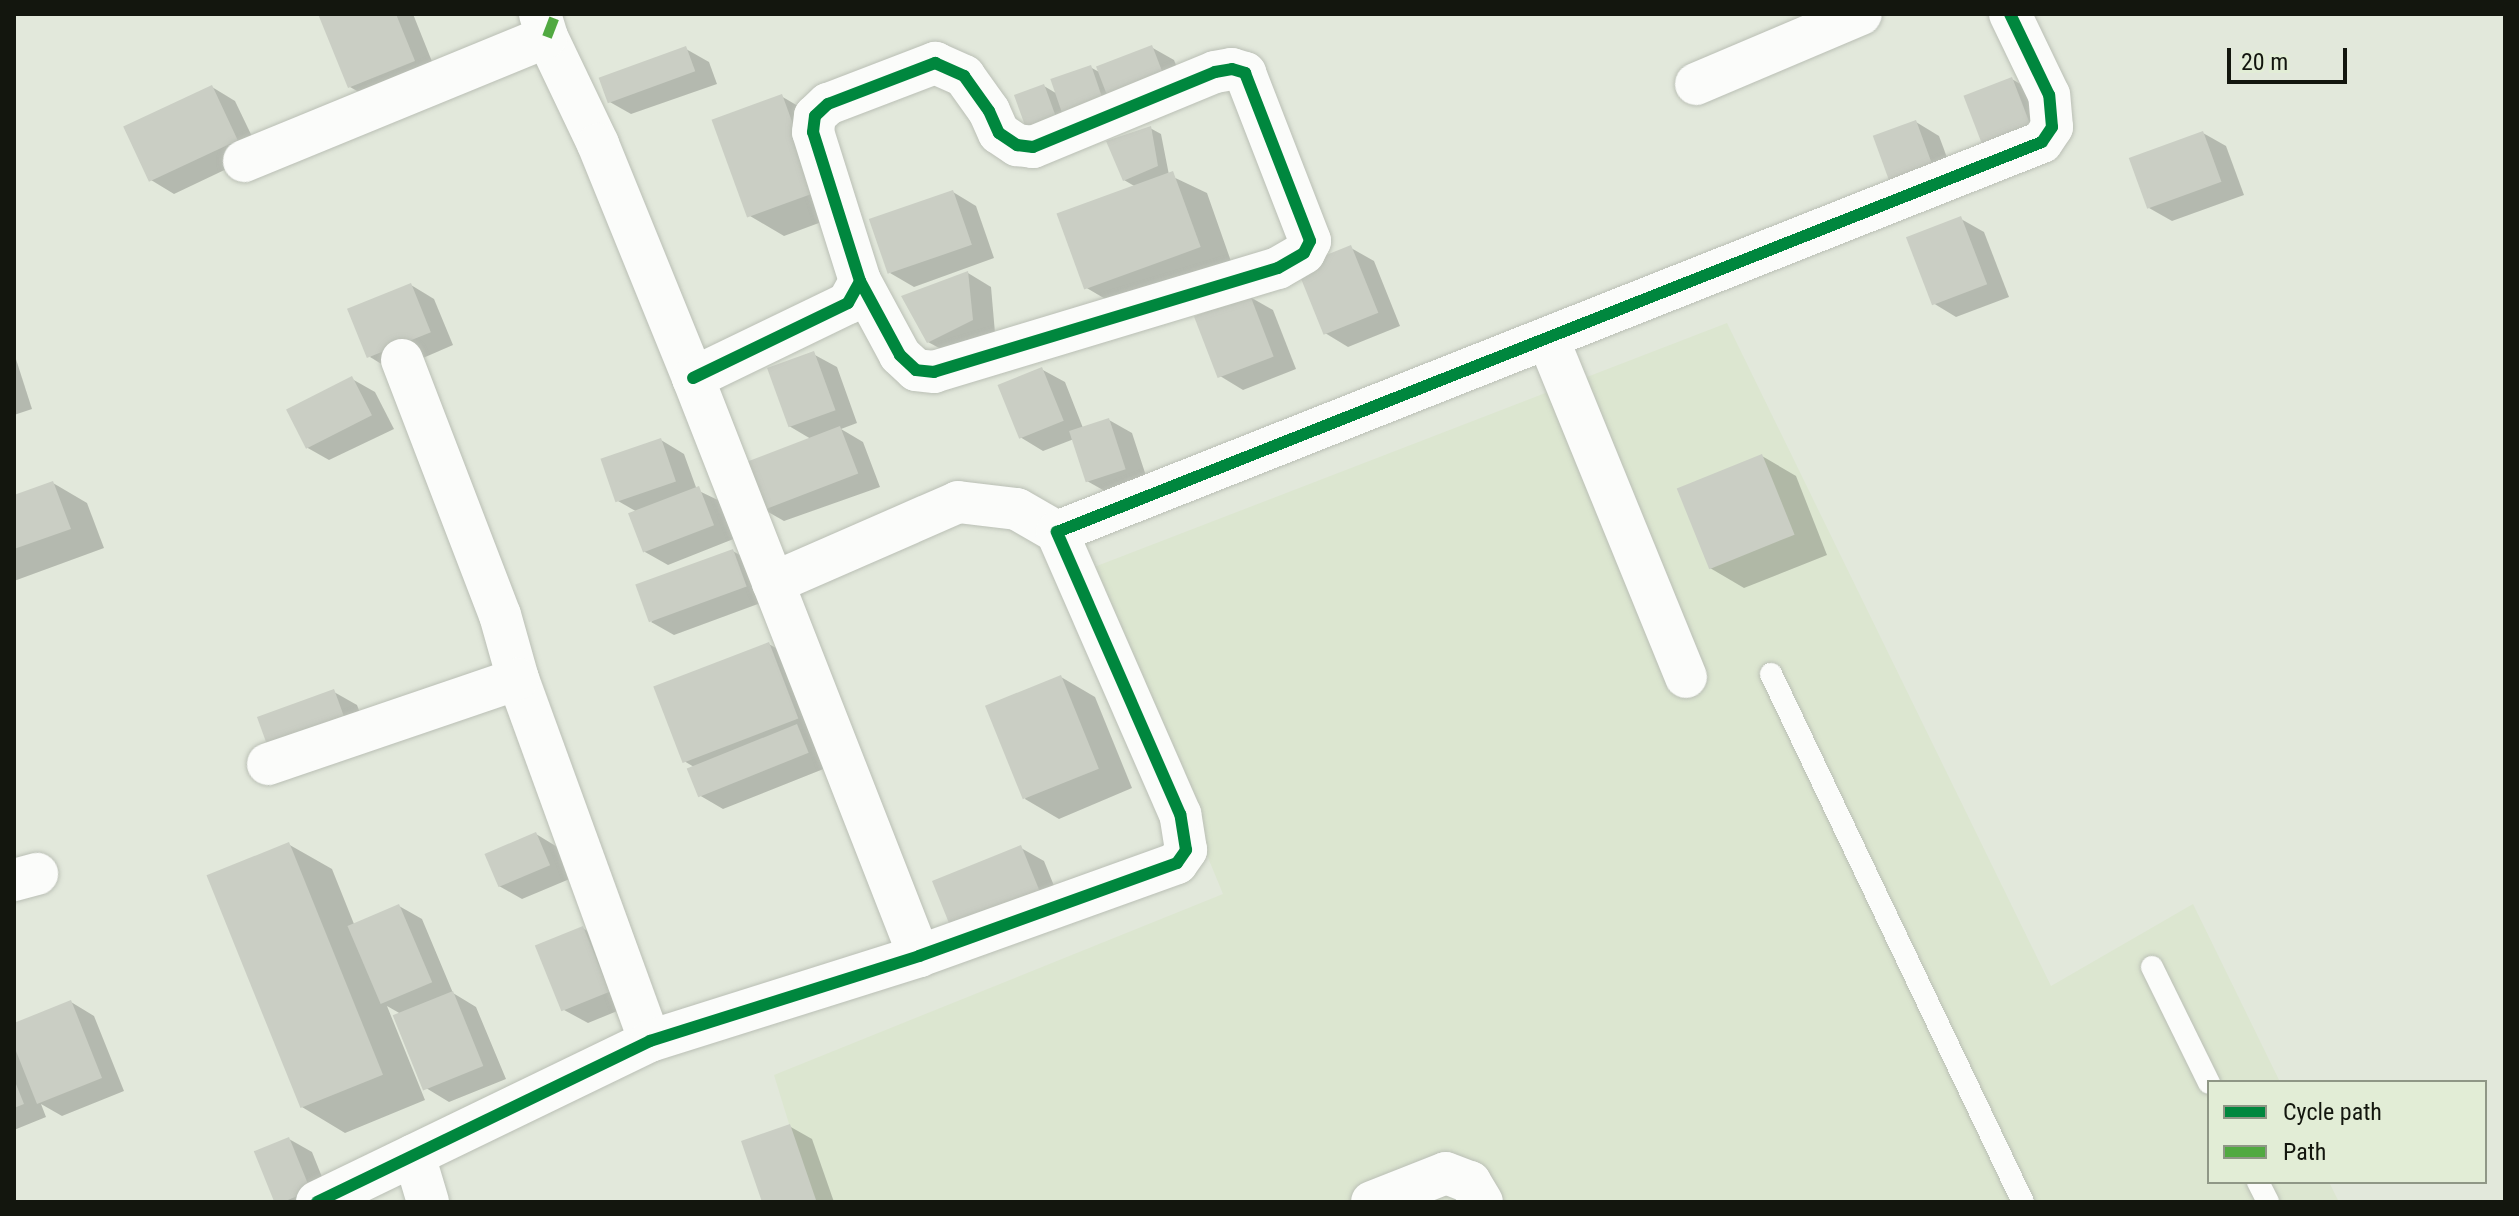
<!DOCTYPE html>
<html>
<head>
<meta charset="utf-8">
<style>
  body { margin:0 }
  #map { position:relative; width:2519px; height:1216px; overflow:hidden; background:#e2e8db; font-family:"Roboto Condensed",sans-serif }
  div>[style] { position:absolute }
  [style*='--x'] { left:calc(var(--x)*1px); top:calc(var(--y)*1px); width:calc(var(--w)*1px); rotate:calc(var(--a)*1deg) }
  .built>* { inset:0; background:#dce6d0 }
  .shadow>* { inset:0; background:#0003 }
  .building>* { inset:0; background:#cacec4; transform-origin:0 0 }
  .roads { filter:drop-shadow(0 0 2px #babfb5) drop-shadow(0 0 2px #babfb5) }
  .service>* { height:22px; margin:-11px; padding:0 11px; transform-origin:11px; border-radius:11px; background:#fbfcfa }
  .minor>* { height:42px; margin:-21px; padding:0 21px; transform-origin:21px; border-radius:21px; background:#fbfcfa }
  .quiet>* { height:10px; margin-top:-5px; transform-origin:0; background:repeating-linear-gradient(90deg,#51a941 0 20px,transparent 0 30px) }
  .cycleway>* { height:12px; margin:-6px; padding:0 6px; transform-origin:6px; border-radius:6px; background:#00873e }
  span { translate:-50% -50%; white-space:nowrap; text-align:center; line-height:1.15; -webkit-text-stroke:7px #e2edd6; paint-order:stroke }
  .frame { position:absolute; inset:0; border:16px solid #13160e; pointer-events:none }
  .legend { position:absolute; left:2207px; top:1080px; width:280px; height:104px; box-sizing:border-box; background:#e2edd6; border:2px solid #8f9786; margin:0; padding:10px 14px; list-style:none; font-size:24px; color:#13160e }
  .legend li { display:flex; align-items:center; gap:16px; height:40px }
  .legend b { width:40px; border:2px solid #8f9786 }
  .scale { position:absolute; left:2227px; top:48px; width:120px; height:36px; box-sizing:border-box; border:4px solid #13160e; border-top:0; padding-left:10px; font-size:24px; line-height:28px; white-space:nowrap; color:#13160e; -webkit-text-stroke:6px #e2edd6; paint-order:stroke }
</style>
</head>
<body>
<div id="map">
  <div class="built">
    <i style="clip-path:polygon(1727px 323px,2051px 986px,2193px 904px,2280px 1082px,2209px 1082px,2209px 1182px,2329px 1182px,2339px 1202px,813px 1202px,774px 1075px,1223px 894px,1089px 569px)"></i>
  </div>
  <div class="shadow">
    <i style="clip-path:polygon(320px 14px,413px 14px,437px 74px,373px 100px,350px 87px)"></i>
    <i style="clip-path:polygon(1151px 47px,1174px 60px,1188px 95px,1043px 143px,1044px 86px,1059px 95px,1090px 67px,1101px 73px)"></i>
    <i style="clip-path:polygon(686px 49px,709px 62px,717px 84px,631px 114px,608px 101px)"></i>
    <i style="clip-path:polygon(2012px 79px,2035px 93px,2057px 150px,2010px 167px)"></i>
    <i style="clip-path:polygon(212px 87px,235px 101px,260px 153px,174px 194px,151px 180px)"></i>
    <i style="clip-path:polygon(781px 96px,815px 116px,851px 211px,784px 236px,750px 216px)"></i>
    <i style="clip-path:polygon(1916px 122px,1939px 136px,1961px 195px,1920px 210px)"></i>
    <i style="clip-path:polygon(1150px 128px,1161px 134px,1169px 175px,1207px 193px,1233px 267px,1119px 307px,1085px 287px,1136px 187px,1124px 180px)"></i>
    <i style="clip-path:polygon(2203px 133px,2226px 146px,2244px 195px,2172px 221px,2149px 208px)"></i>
    <i style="clip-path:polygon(953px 192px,976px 206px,994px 258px,914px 287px,890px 273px)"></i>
    <i style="clip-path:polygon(1961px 219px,1984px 232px,2009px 297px,1956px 317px,1933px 303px)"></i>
    <i style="clip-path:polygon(1351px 248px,1374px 261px,1400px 326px,1348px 347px,1325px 333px)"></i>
    <i style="clip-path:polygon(968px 273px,991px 287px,995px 333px,952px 355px,928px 342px)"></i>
    <i style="clip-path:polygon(411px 285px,434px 299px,453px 345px,393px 371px,370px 357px)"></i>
    <i style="clip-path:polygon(1250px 297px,1273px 310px,1296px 369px,1243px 390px,1220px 376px)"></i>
    <i style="clip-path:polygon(14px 353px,32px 409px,14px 415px)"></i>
    <i style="clip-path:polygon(813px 354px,837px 367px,857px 423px,841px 429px,863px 442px,880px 487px,784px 521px,761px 508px,811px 439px,789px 426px)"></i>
    <i style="clip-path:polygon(1041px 369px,1065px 382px,1083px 428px,1109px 420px,1132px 433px,1148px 482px,1110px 494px,1087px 481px,1074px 439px,1043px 451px,1020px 437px)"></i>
    <i style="clip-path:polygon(352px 379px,375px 392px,394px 429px,329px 460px,306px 447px)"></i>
    <i style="clip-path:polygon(661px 440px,684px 454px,697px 490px,722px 502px,736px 538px,668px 565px,645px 552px,639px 513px,618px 501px)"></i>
    <i style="clip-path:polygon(1762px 456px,1796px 476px,1827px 555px,1744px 588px,1710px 568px)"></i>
    <i style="clip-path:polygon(53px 483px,87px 503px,104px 548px,14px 581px,14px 497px)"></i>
    <i style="clip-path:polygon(733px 551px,756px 565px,769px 600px,674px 635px,651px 622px)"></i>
    <i style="clip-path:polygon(769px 644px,803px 664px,831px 766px,723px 809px,699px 795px,694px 767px,684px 761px)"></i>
    <i style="clip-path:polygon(1061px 677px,1095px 697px,1132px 788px,1059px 819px,1025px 799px)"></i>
    <i style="clip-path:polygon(334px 692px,357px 705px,368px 735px,294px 763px)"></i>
    <i style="clip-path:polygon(536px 834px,559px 848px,572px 878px,522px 899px,499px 886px)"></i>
    <i style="clip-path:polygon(288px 844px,332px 869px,354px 924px,399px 906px,422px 919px,453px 993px,476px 1007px,506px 1079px,449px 1102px,426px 1088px,401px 1014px,387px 1006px,425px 1100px,345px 1133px,302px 1107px)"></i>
    <i style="clip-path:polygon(1021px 848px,1044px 861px,1067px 918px,981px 954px)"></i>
    <i style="clip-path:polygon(582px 928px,606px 941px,632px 1005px,588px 1023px,564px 1010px)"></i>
    <i style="clip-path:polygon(71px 1002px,94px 1016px,124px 1091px,62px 1116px,41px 1104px,46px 1117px,14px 1130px,14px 1025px)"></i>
    <i style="clip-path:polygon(789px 1126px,812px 1139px,834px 1202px,764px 1202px,743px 1142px)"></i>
    <i style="clip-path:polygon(289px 1139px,312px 1152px,332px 1202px,277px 1202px,257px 1152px)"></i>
  </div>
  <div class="building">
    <i style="clip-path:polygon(318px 14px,396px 14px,415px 61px,348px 88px)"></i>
    <i style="left:1152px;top:45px;width:40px;height:60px;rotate:69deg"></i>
    <i style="left:686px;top:46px;width:27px;height:93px;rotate:70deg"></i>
    <i style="left:1091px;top:65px;width:42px;height:43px;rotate:71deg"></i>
    <i style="left:2012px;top:77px;width:64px;height:52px;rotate:69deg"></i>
    <i style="left:1044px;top:84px;width:46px;height:32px;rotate:70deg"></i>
    <i style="left:212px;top:85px;width:61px;height:98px;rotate:65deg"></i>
    <i style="left:782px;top:94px;width:104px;height:75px;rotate:70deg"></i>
    <i style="left:1916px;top:120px;width:66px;height:46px;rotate:70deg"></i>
    <i style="clip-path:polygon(1151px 126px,1158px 166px,1123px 181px,1106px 141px)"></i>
    <i style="left:2203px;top:131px;width:54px;height:79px;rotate:70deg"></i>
    <i style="left:1173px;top:171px;width:81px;height:124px;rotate:70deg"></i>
    <i style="left:953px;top:190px;width:58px;height:89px;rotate:71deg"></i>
    <i style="left:1961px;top:216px;width:73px;height:59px;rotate:69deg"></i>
    <i style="left:1351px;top:245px;width:73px;height:59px;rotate:68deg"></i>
    <i style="clip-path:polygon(968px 271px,973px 320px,927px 343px,901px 296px)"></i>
    <i style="left:411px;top:283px;width:53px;height:69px;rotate:68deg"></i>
    <i style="left:1250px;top:295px;width:66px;height:60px;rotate:69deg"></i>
    <i style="left:814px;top:351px;width:63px;height:50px;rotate:70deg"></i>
    <i style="left:1042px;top:367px;width:58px;height:48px;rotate:68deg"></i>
    <i style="left:352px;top:376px;width:44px;height:74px;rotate:63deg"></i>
    <i style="left:1109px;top:418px;width:54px;height:42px;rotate:72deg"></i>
    <i style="left:840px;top:426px;width:51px;height:104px;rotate:69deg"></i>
    <i style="left:661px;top:438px;width:46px;height:64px;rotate:71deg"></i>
    <i style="left:1762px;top:454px;width:87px;height:92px;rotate:68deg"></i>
    <i style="clip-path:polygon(53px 481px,71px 529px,14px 549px,14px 495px)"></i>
    <i style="left:699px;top:486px;width:42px;height:76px;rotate:69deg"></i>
    <i style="left:733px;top:549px;width:40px;height:104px;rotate:70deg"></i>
    <i style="left:769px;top:642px;width:82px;height:124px;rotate:69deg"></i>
    <i style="left:1061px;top:675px;width:101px;height:82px;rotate:68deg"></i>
    <i style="left:334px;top:689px;width:35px;height:82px;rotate:70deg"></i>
    <i style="left:797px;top:724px;width:31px;height:119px;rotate:68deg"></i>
    <i style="left:536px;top:832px;width:36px;height:56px;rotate:67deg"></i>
    <i style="left:289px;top:842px;width:251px;height:89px;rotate:68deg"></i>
    <i style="left:1021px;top:845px;width:65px;height:96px;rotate:68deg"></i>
    <i style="left:399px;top:904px;width:85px;height:56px;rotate:67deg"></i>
    <i style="left:583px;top:926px;width:71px;height:52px;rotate:68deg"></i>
    <i style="left:453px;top:991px;width:81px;height:65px;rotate:68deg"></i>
    <i style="clip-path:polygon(71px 1000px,102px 1078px,37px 1104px,14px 1046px,14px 1023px)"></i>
    <i style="clip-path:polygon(14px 1079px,24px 1104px,14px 1108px)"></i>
    <i style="clip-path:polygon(790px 1124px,816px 1200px,762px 1202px,741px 1141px)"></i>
    <i style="left:289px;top:1137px;width:58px;height:38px;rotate:68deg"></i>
  </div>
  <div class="roads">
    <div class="service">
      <i style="--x:1771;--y:674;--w:585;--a:64.49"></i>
      <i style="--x:2152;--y:967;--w:129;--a:63.8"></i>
      <i style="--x:2258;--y:1182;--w:22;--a:63"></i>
    </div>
    <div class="minor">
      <i style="--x:540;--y:14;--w:24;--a:73"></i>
      <i style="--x:547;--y:37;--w:119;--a:64.5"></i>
      <i style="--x:598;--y:144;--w:253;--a:67.9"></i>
      <i style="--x:693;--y:378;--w:621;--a:68.64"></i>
      <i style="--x:1696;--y:84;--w:179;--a:-23"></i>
      <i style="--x:244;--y:161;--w:327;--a:-22.3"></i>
      <i style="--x:1548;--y:339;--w:365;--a:67.8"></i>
      <i style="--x:402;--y:360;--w:273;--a:69"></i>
      <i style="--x:500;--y:615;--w:66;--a:74.3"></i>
      <i style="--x:518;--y:679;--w:385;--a:70"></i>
      <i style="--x:693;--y:378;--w:172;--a:-25.8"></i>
      <i style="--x:848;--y:303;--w:25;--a:-61"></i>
      <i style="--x:860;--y:281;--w:156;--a:-107.5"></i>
      <i style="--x:813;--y:132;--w:16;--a:-83"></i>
      <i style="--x:815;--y:116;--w:18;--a:-43"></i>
      <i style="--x:828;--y:104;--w:115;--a:-21"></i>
      <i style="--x:935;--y:63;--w:32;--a:24"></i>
      <i style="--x:964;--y:76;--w:43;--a:54.5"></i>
      <i style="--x:989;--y:111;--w:24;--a:66"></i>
      <i style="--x:999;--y:133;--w:22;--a:34"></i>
      <i style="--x:1017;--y:145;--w:16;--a:7"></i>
      <i style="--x:1033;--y:147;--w:197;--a:-22.4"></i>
      <i style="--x:1215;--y:72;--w:17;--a:-10"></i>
      <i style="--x:1232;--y:69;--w:14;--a:17"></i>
      <i style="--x:1245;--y:73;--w:180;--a:68.8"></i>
      <i style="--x:1310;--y:241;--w:13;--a:117"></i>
      <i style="--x:1304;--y:253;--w:30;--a:150"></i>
      <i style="--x:1278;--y:268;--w:359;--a:163.2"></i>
      <i style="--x:934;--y:372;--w:18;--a:-174"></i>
      <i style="--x:916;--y:370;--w:22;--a:-137"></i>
      <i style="--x:900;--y:355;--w:84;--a:-118.4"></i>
      <i style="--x:773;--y:583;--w:202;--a:-23.6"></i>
      <i style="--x:958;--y:502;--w:59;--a:6.8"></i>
      <i style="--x:1017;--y:509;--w:46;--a:29.9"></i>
      <i style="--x:268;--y:764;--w:264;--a:-18.8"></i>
      <i style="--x:14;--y:880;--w:24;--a:-15"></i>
      <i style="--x:414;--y:1155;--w:49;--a:73.4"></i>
      <i style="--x:317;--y:1202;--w:370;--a:-25.8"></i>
      <i style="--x:650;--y:1041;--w:282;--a:-17.5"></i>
      <i style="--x:919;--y:956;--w:274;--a:-19.8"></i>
      <i style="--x:1177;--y:863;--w:16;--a:-55"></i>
      <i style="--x:1186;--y:850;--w:36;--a:-99"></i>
      <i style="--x:1180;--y:814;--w:308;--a:-113.6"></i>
      <i style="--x:1057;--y:532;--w:1059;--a:-21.6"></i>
      <i style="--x:2042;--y:142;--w:18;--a:-56"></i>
      <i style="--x:2052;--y:127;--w:32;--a:-95"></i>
      <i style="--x:2049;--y:95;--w:90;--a:-115.7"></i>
      <i style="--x:1372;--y:1202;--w:79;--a:-21.4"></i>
      <i style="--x:1446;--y:1173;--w:26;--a:21"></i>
      <i style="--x:1470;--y:1182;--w:23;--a:59"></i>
    </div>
  </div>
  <div class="quiet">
    <i style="--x:547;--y:37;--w:25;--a:-69"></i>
  </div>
  <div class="cycleway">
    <i style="--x:693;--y:378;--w:172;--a:-25.8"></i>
    <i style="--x:848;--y:303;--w:25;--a:-61"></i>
    <i style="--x:860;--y:281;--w:156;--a:-107.5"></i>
    <i style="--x:813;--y:132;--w:16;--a:-83"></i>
    <i style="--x:815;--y:116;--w:18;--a:-43"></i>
    <i style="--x:828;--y:104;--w:115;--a:-21"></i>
    <i style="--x:935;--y:63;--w:32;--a:24"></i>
    <i style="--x:964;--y:76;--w:43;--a:54.5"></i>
    <i style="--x:989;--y:111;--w:24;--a:66"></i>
    <i style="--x:999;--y:133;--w:22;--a:34"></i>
    <i style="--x:1017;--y:145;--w:16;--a:7"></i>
    <i style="--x:1033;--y:147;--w:197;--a:-22.4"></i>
    <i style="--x:1215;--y:72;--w:17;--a:-10"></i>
    <i style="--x:1232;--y:69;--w:14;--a:17"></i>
    <i style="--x:1245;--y:73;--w:180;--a:68.8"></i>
    <i style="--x:1310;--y:241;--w:13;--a:117"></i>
    <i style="--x:1304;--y:253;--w:30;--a:150"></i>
    <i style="--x:1278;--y:268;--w:359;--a:163.2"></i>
    <i style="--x:934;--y:372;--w:18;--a:-174"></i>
    <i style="--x:916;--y:370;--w:22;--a:-137"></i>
    <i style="--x:900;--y:355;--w:84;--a:-118.4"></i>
    <i style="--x:317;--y:1202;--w:370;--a:-25.8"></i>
    <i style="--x:650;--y:1041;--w:282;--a:-17.5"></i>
    <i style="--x:919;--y:956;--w:274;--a:-19.8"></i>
    <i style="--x:1177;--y:863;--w:16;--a:-55"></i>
    <i style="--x:1186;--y:850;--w:36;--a:-99"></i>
    <i style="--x:1180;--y:814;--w:308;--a:-113.6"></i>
    <i style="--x:1057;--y:532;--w:1059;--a:-21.6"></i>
    <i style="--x:2042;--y:142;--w:18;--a:-56"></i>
    <i style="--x:2052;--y:127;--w:32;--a:-95"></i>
    <i style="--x:2049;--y:95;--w:90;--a:-115.7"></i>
  </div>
  <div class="frame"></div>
  <ul class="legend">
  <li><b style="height:10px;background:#00873e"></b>Cycle path</li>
  <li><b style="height:10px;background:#51a941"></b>Path</li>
  </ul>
  <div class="scale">20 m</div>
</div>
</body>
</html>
